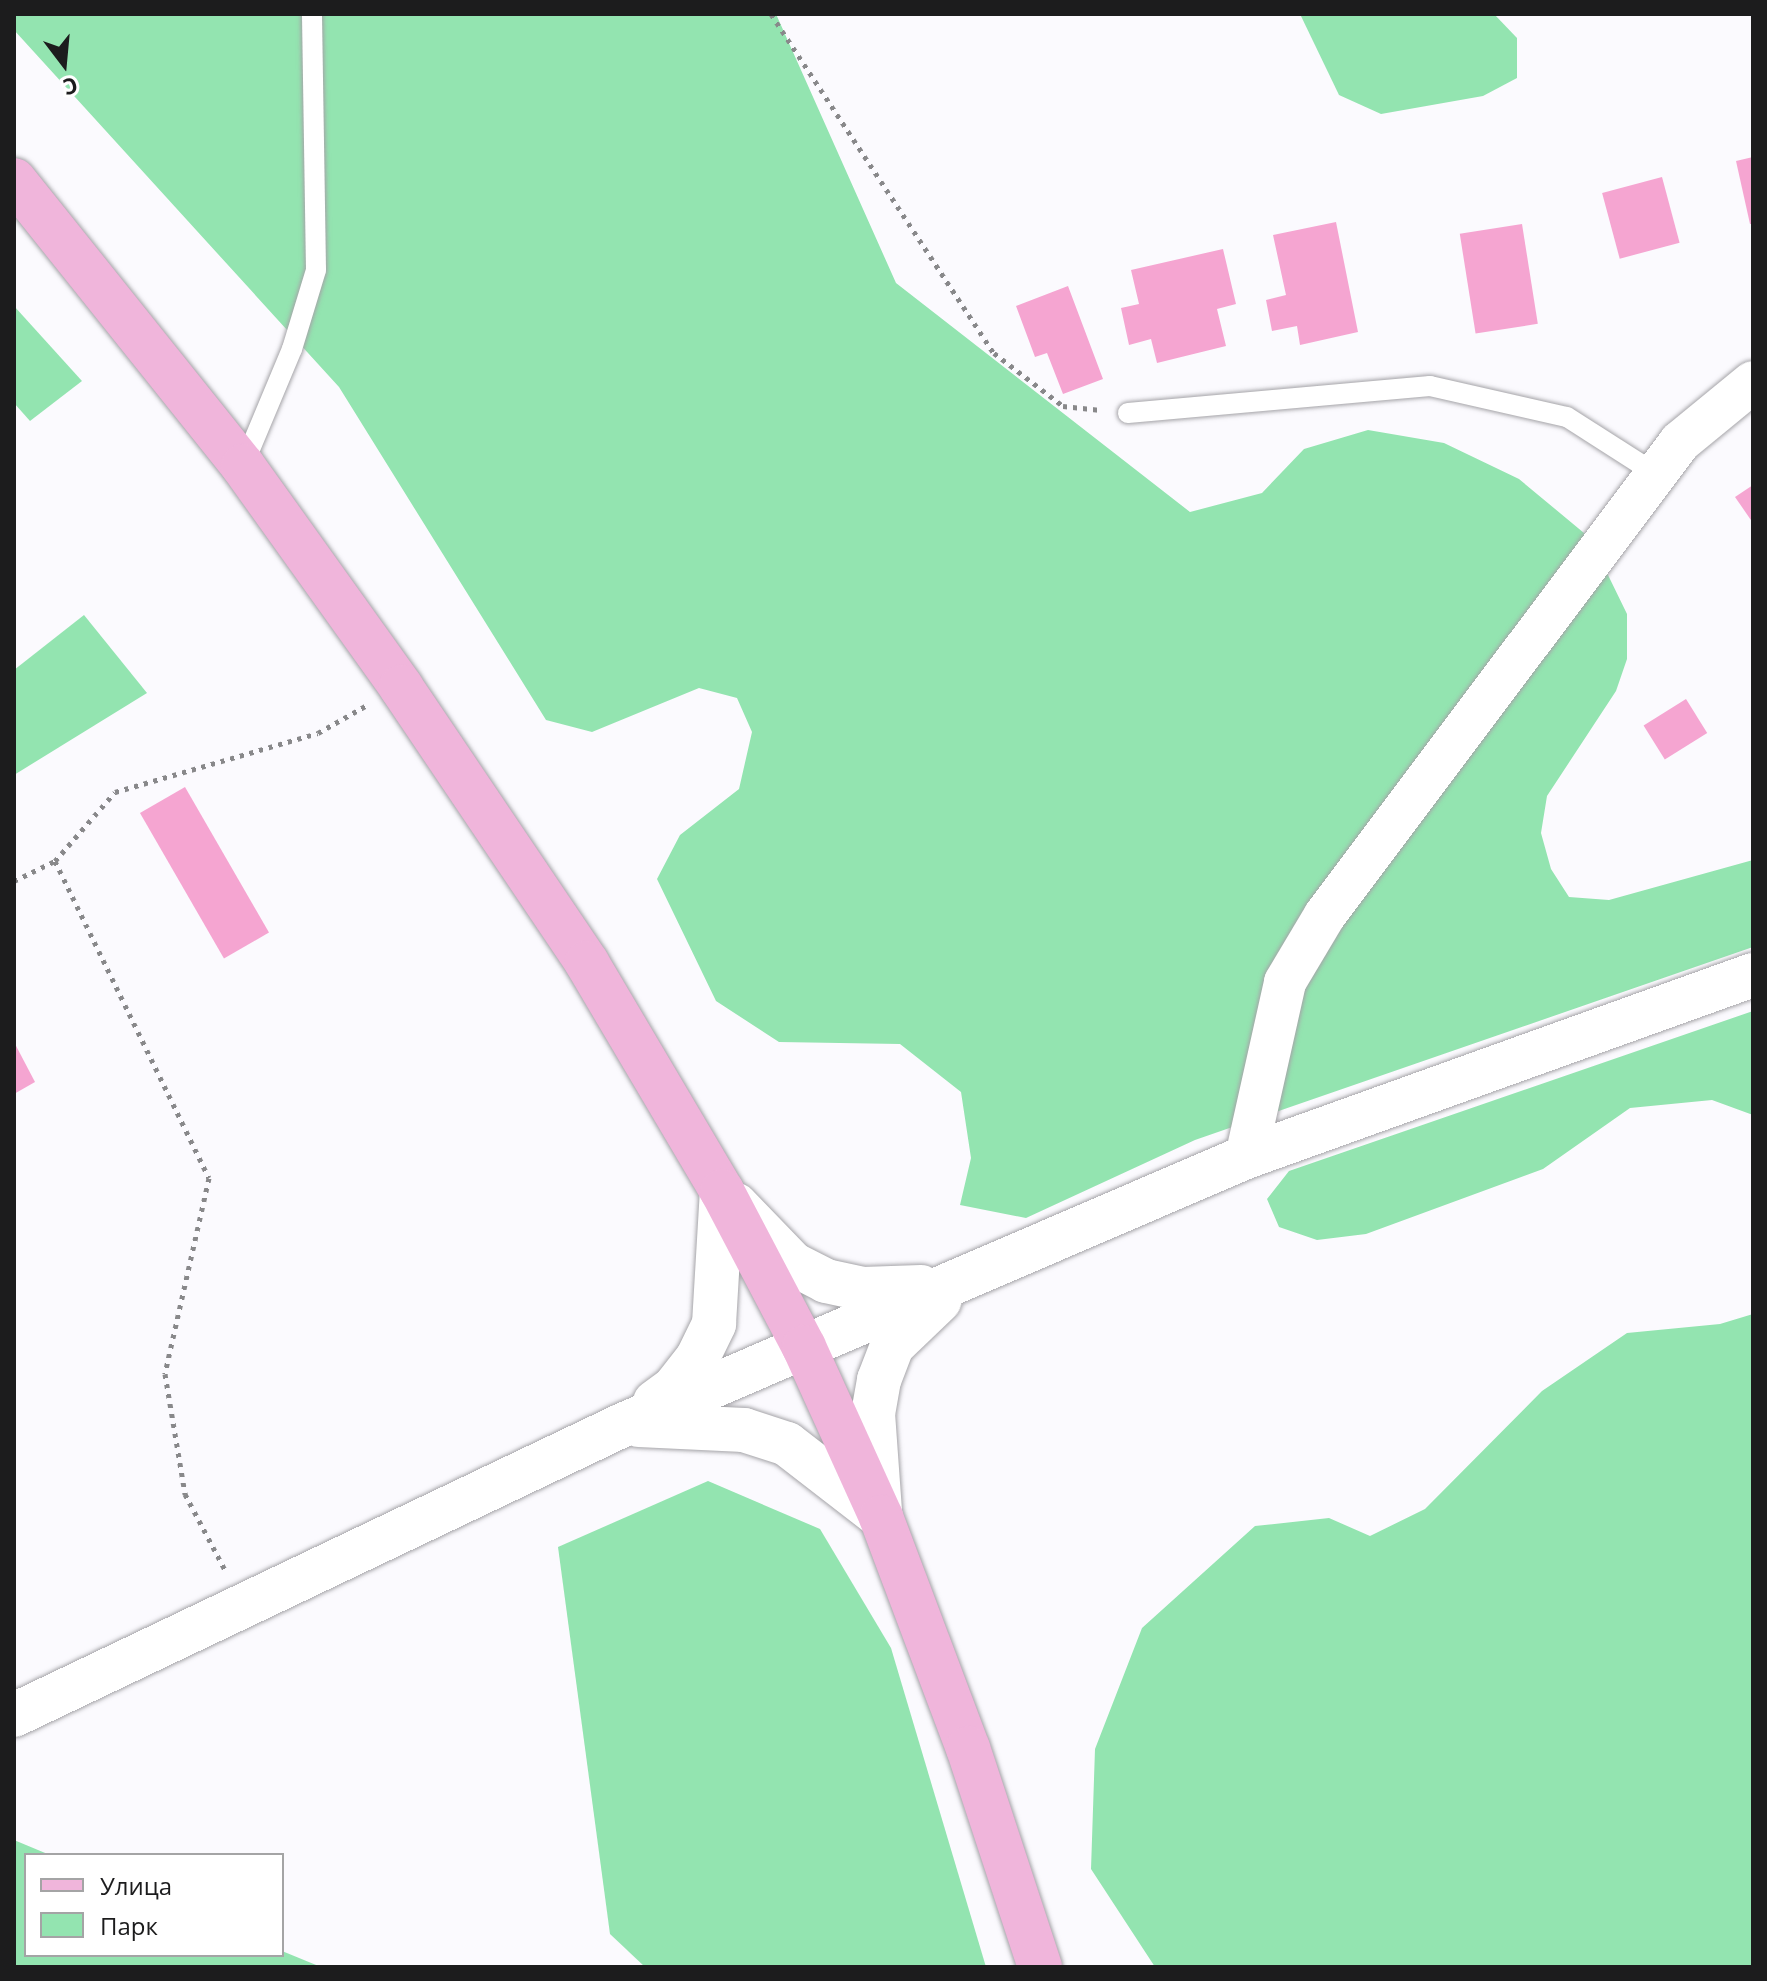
<!DOCTYPE html>
<html>
<head>
<meta charset="utf-8">
<style>
  body { margin:0 }
  #map { position:relative; width:1767px; height:1981px; overflow:hidden; background:#fbfafe; font-family:"Open Sans",sans-serif }
  div>[style] { position:absolute }
  [style*='--x'] { left:calc(var(--x)*1px); top:calc(var(--y)*1px); width:calc(var(--w)*1px); rotate:calc(var(--a)*1deg) }
  .green>* { inset:0; background:#93e4b0 }
  .building>* { inset:0; background:#f5a5d1; transform-origin:0 0 }
  .path>* { height:5px; margin-top:-2.5px; transform-origin:0; background:repeating-linear-gradient(90deg,#88888a 0 4px,transparent 0 10px) }
  .roads { filter:drop-shadow(0 0 2px #a5a4a8) drop-shadow(0 0 2px #a5a4a8) }
  .lane>* { height:20px; margin:-10px; padding:0 10px; transform-origin:10px; border-radius:10px; background:#fff }
  .street>* { height:42px; margin:-21px; padding:0 21px; transform-origin:21px; border-radius:21px; background:#fff }
  .secondary>* { height:44px; margin:-22px; padding:0 22px; transform-origin:22px; border-radius:22px; background:#fff }
  .primary>* { height:44px; margin:-22px; padding:0 22px; transform-origin:22px; border-radius:22px; background:#f0b5db }
  span { translate:-50% -50%; white-space:nowrap; text-align:center; line-height:1.15; -webkit-text-stroke:7px #fff; paint-order:stroke }
  .frame { position:absolute; inset:0; border:16px solid #1c1c1d; pointer-events:none }
  .legend { position:absolute; left:24px; top:1853px; width:260px; height:104px; box-sizing:border-box; background:#fff; border:2px solid #a4a4a5; margin:0; padding:10px 14px; list-style:none; font-size:24px; color:#1c1c1d }
  .legend li { display:flex; align-items:center; gap:16px; height:40px }
  .legend b { width:40px; border:2px solid #a4a4a5 }
  .north { position:absolute; left:24px; top:24px; width:80px; height:80px; -webkit-text-stroke:6px #fff; paint-order:stroke; rotate:164deg; font-size:22px; font-weight:700; line-height:32px; text-align:center; color:#1c1c1d }
  .north::after { content:''; display:block; margin:auto; width:28px; height:36px; background:#1c1c1d; clip-path:polygon(50% 0,100% 100%,50% 72%,0 100%) }
</style>
</head>
<body>
<div id="map">
  <div class="green">
    <i style="clip-path:polygon(14px 14px,776px 14px,896px 283px,1190px 512px,1262px 493px,1304px 449px,1368px 430px,1444px 443px,1519px 479px,1590px 538px,1627px 614px,1627px 659px,1616px 691px,1547px 796px,1541px 833px,1551px 869px,1569px 897px,1609px 900px,1753px 860px,1753px 947px,1195px 1140px,1026px 1218px,960px 1205px,971px 1158px,961px 1092px,900px 1044px,779px 1042px,716px 1001px,657px 879px,680px 835px,739px 789px,752px 732px,737px 698px,699px 688px,592px 732px,546px 720px,339px 387px,14px 30px)"></i>
    <i style="clip-path:polygon(1300px 14px,1494px 14px,1517px 38px,1517px 78px,1483px 96px,1381px 114px,1339px 95px)"></i>
    <i style="clip-path:polygon(14px 306px,82px 381px,30px 421px,14px 403px)"></i>
    <i style="clip-path:polygon(84px 615px,147px 693px,14px 775px,14px 670px)"></i>
    <i style="clip-path:polygon(1753px 1011px,1753px 1115px,1712px 1100px,1630px 1108px,1543px 1169px,1366px 1234px,1317px 1240px,1279px 1227px,1267px 1199px,1289px 1171px)"></i>
    <i style="clip-path:polygon(1753px 1314px,1753px 1967px,1155px 1967px,1091px 1869px,1095px 1749px,1142px 1628px,1255px 1526px,1329px 1518px,1370px 1536px,1425px 1509px,1542px 1391px,1627px 1333px,1720px 1324px)"></i>
    <i style="clip-path:polygon(708px 1481px,820px 1529px,891px 1648px,986px 1967px,645px 1967px,610px 1934px,558px 1547px)"></i>
    <i style="clip-path:polygon(14px 1840px,50px 1855px,26px 1855px,26px 1955px,282px 1955px,282px 1951px,321px 1967px,14px 1967px)"></i>
  </div>
  <div class="building">
    <i style="clip-path:polygon(1753px 157px,1753px 224px,1750px 224px,1736px 161px)"></i>
    <i style="left:1662px;top:177px;width:68px;height:62px;rotate:75deg"></i>
    <i style="clip-path:polygon(1336px 222px,1358px 332px,1300px 345px,1297px 326px,1272px 331px,1266px 300px,1286px 295px,1273px 235px)"></i>
    <i style="left:1522px;top:224px;width:101px;height:63px;rotate:81deg"></i>
    <i style="clip-path:polygon(1223px 249px,1236px 304px,1217px 309px,1226px 346px,1157px 363px,1151px 339px,1129px 345px,1121px 308px,1139px 304px,1131px 270px)"></i>
    <i style="clip-path:polygon(1068px 286px,1103px 379px,1063px 394px,1047px 353px,1035px 357px,1016px 306px)"></i>
    <i style="clip-path:polygon(1753px 485px,1753px 523px,1735px 497px)"></i>
    <i style="left:1686px;top:699px;width:40px;height:50px;rotate:58deg"></i>
    <i style="left:185px;top:787px;width:168px;height:52px;rotate:60deg"></i>
    <i style="clip-path:polygon(14px 1042px,35px 1082px,14px 1094px)"></i>
  </div>
  <div class="path">
    <i style="--x:771;--y:14;--w:406;--a:56.7"></i>
    <i style="--x:994;--y:353;--w:87;--a:37.5"></i>
    <i style="--x:1063;--y:406;--w:38;--a:6"></i>
    <i style="--x:55;--y:861;--w:91;--a:-49"></i>
    <i style="--x:115;--y:792;--w:211;--a:-16.2"></i>
    <i style="--x:318;--y:733;--w:56;--a:-29.7"></i>
    <i style="--x:14;--y:881;--w:46;--a:-26"></i>
    <i style="--x:55;--y:861;--w:352;--a:64.1"></i>
    <i style="--x:209;--y:1178;--w:201;--a:102.7"></i>
    <i style="--x:165;--y:1374;--w:122;--a:80.5"></i>
    <i style="--x:185;--y:1494;--w:86;--a:62.2"></i>
  </div>
  <div class="roads">
    <div class="lane">
      <i style="--x:1128;--y:413;--w:303;--a:-5.1"></i>
      <i style="--x:1430;--y:386;--w:140;--a:12.8"></i>
      <i style="--x:1567;--y:417;--w:106;--a:32.6"></i>
      <i style="--x:243;--y:466;--w:127;--a:-67.3"></i>
      <i style="--x:292;--y:349;--w:83;--a:-73.1"></i>
      <i style="--x:316;--y:270;--w:256;--a:-90.9"></i>
    </div>
    <div class="street">
      <i style="--x:1246;--y:1157;--w:179;--a:-77.4"></i>
      <i style="--x:1285;--y:982;--w:78;--a:-59.2"></i>
      <i style="--x:1325;--y:915;--w:591;--a:-53.11"></i>
      <i style="--x:1680;--y:442;--w:94;--a:-39.4"></i>
    </div>
    <div class="secondary">
      <i style="--x:736;--y:1205;--w:82;--a:46"></i>
      <i style="--x:793;--y:1264;--w:37;--a:27"></i>
      <i style="--x:826;--y:1281;--w:38;--a:12"></i>
      <i style="--x:863;--y:1289;--w:58;--a:-2"></i>
      <i style="--x:655;--y:1402;--w:24;--a:-36"></i>
      <i style="--x:674;--y:1388;--w:39;--a:-52"></i>
      <i style="--x:698;--y:1357;--w:37;--a:-64"></i>
      <i style="--x:714;--y:1324;--w:133;--a:-86.6"></i>
      <i style="--x:639;--y:1425;--w:105;--a:2.7"></i>
      <i style="--x:744;--y:1430;--w:45;--a:18"></i>
      <i style="--x:787;--y:1444;--w:119;--a:37.8"></i>
      <i style="--x:880;--y:1511;--w:97;--a:-94.1"></i>
      <i style="--x:873;--y:1414;--w:35;--a:-80"></i>
      <i style="--x:879;--y:1380;--w:36;--a:-69"></i>
      <i style="--x:892;--y:1346;--w:66;--a:-43.8"></i>
      <i style="--x:14;--y:1715;--w:677;--a:-25.47"></i>
      <i style="--x:625;--y:1424;--w:676;--a:-23.27"></i>
      <i style="--x:1246;--y:1157;--w:539;--a:-19.75"></i>
    </div>
    <div class="primary">
      <i style="--x:14;--y:180;--w:366;--a:51.3"></i>
      <i style="--x:243;--y:466;--w:272;--a:54.4"></i>
      <i style="--x:401;--y:687;--w:333;--a:56"></i>
      <i style="--x:587;--y:963;--w:265;--a:59.4"></i>
      <i style="--x:722;--y:1191;--w:176;--a:62.3"></i>
      <i style="--x:804;--y:1347;--w:187;--a:65.6"></i>
      <i style="--x:881;--y:1517;--w:247;--a:69.4"></i>
      <i style="--x:968;--y:1748;--w:231;--a:71.8"></i>
    </div>
  </div>
  <div class="frame"></div>
  <ul class="legend">
  <li><b style="height:10px;background:#f0b5db"></b>Улица</li>
  <li><b style="height:22px;background:#93e4b0"></b>Парк</li>
  </ul>
  <div class="north">С</div>
</div>
</body>
</html>
